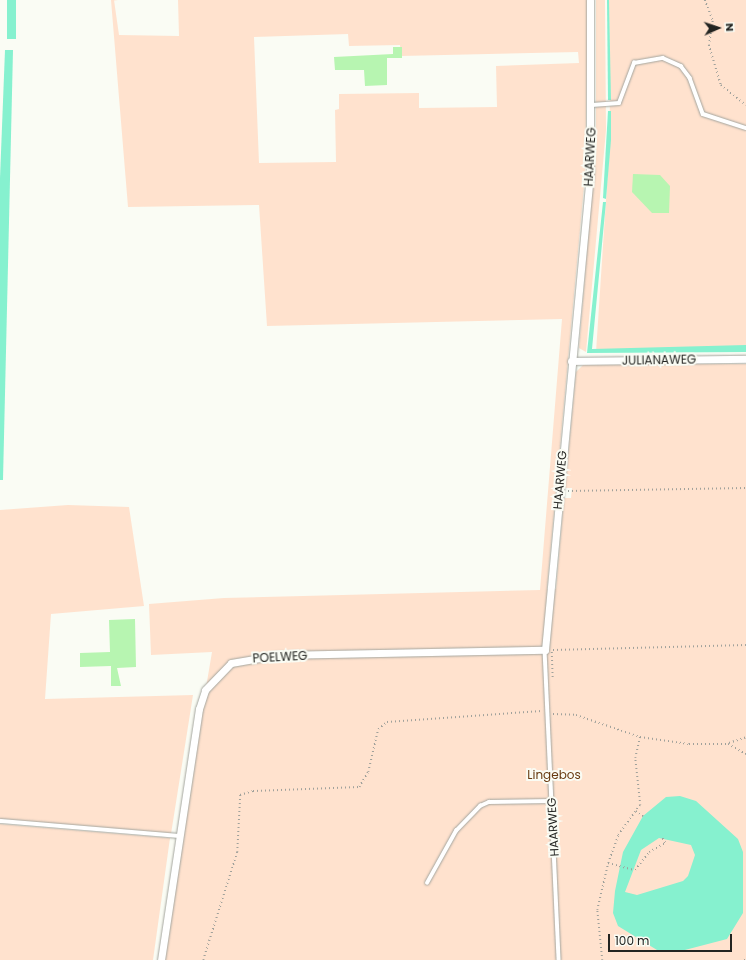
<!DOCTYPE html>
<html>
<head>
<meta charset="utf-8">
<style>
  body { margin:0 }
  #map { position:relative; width:746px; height:960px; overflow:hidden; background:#fafcf4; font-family:Poppins,sans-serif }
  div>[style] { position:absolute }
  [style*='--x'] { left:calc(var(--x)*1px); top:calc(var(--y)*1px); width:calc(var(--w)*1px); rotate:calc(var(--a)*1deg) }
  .green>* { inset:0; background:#ffe2ce }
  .water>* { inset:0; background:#86f1cf; transform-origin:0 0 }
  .building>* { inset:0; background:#b7f5b1 }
  .path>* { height:1.5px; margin-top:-0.75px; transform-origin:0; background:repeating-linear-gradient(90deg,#a0a19b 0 1px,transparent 0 4px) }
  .roads { filter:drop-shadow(0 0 1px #a4a59e) drop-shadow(0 0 1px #a4a59e) }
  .service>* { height:3.5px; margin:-1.75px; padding:0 1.75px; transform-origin:1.75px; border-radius:1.75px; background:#fff }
  .minor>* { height:7px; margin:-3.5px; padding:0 3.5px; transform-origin:3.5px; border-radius:3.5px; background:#fff }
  span { translate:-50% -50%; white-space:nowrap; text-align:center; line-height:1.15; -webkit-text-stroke:4px #fafcf4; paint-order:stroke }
  .street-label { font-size:12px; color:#232421 }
  .park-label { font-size:12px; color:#683a10 }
  .north { position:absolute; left:698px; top:8px; width:40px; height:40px; -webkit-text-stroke:3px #fafcf4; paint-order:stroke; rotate:87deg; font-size:11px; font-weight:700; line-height:16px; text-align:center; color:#232421 }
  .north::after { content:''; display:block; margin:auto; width:14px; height:18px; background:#232421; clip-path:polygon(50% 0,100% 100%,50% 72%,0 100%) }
  .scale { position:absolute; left:608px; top:934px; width:124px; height:18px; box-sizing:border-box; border:2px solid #232421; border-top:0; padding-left:5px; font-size:12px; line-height:14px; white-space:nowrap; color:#232421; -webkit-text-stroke:3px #fafcf4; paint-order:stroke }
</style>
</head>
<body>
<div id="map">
  <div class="green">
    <i style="clip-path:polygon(evenodd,111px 0,114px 0,119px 35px,179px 36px,178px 0,588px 0,585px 175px,547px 589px,556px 589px,564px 498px,571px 498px,572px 488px,565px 488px,576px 372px,584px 364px,746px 364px,746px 960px,160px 960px,212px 652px,151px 655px,149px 604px,224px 598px,540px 590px,562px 319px,267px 326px,259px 205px,128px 207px,111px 0,348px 34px,349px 46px,400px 45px,401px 56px,578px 52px,579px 63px,496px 66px,497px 107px,419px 108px,419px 93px,339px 94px,339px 109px,335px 110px,336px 162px,259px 163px,254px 37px,348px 34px)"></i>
    <i style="clip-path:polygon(596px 0,605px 0,606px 130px,586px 352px,579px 348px,596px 139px)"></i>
    <i style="clip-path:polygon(609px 0,746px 0,746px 350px,596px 352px,610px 139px)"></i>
    <i style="clip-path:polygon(68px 505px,129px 507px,144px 606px,51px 614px,45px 699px,193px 695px,171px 834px,0 819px,0 510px)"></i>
    <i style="clip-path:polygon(0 824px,170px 838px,153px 960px,0 960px)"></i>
  </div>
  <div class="water">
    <i style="left:7px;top:0;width:9px;height:39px"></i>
    <i style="clip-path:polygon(607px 0,609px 0,611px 100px,608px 100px)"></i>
    <i style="clip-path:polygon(5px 50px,13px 50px,3px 480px,0 480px,0 178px)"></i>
    <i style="clip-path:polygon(608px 111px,611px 111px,611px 140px,606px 199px,603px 198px)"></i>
    <i style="clip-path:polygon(603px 202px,606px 202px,592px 349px,746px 345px,746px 352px,587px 353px)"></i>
    <i style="clip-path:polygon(evenodd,680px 796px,696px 801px,738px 839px,743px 852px,743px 913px,727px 939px,681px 951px,657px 950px,618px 926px,613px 913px,615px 891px,623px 852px,643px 816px,666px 797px,680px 796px,659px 838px,691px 845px,695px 855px,688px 876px,683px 881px,637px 895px,625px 892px,641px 850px,659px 838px)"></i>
  </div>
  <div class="building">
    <i style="clip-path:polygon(393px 47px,402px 47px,402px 58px,387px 58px,387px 85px,365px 86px,364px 70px,335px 70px,334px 57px,393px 54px)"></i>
    <i style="clip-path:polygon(633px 174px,660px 175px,670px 186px,669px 213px,652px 213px,632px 192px)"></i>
    <i style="clip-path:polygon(135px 619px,136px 667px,117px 668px,121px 686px,111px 686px,111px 666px,80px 667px,80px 653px,110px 652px,109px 620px)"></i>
  </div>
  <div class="path">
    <i style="--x:705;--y:0;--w:22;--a:69"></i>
    <i style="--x:713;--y:21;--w:24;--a:99"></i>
    <i style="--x:709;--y:45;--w:42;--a:73.3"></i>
    <i style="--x:721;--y:85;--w:32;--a:39"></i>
    <i style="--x:568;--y:491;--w:178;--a:-1"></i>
    <i style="--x:553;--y:650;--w:193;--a:-1.5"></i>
    <i style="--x:552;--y:652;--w:26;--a:88"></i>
    <i style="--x:553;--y:714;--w:23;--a:2"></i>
    <i style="--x:576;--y:715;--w:68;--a:19"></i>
    <i style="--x:640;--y:737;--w:49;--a:8.1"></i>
    <i style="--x:689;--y:744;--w:39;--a:0"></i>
    <i style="--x:728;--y:744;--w:21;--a:29"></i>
    <i style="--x:729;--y:743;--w:18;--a:-19"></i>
    <i style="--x:636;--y:811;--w:9;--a:36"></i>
    <i style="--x:608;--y:863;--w:30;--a:-70"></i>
    <i style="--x:618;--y:835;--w:37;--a:-54"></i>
    <i style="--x:640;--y:805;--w:47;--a:-96.1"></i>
    <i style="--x:635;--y:758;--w:22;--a:-77"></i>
    <i style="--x:203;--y:960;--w:113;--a:-72.5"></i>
    <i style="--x:237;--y:852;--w:57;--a:-87"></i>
    <i style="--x:240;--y:795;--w:14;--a:-17"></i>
    <i style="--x:253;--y:791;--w:106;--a:-2.2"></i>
    <i style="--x:359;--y:787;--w:17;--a:-59"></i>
    <i style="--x:368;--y:772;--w:44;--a:-76.9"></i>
    <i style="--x:378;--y:729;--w:11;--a:-38"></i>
    <i style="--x:387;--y:722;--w:155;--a:-4.1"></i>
    <i style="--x:602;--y:960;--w:50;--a:-95.7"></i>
    <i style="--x:597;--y:910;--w:48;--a:-76.8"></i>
    <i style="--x:608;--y:863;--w:28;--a:15"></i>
    <i style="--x:635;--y:870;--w:23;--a:-52"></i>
    <i style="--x:649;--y:852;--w:18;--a:-29"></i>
    <i style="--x:665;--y:843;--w:6;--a:-121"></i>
    <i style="--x:744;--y:960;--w:3;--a:-45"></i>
  </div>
  <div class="roads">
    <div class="service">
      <i style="--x:592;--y:105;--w:27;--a:-4"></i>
      <i style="--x:619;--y:103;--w:43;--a:-69.4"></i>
      <i style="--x:634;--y:63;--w:29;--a:-10"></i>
      <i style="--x:663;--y:58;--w:20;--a:24"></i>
      <i style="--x:681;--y:66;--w:15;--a:53"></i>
      <i style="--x:690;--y:78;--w:38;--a:70"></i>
      <i style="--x:703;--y:114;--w:45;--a:18"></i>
      <i style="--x:545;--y:650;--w:310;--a:87.4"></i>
      <i style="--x:0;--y:821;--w:181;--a:4.8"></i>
      <i style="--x:427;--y:883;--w:60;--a:-60.9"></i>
      <i style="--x:456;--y:831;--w:35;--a:-46"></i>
      <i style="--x:480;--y:806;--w:10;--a:-24"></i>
      <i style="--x:489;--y:802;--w:62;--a:-0.9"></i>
    </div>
    <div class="minor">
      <i style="--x:571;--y:361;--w:175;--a:-0.7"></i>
      <i style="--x:161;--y:960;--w:254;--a:-81.4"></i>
      <i style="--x:199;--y:709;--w:20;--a:-72"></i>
      <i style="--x:205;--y:690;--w:37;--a:-46"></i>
      <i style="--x:231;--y:663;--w:48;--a:-9.7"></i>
      <i style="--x:278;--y:655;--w:267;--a:-1.1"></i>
      <i style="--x:545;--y:650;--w:482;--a:-84.6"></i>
      <i style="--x:590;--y:170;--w:170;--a:-90"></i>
    </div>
  </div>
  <div class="street-label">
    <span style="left:590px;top:157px;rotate:-87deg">HAARWEG</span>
    <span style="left:659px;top:360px;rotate:-1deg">JULIANAWEG</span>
    <span style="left:560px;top:480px;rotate:-85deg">HAARWEG</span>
    <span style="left:280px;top:657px;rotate:-3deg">POELWEG</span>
    <span style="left:553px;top:827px;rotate:-93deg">HAARWEG</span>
  </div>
  <div class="park-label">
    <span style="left:554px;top:775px">Lingebos</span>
  </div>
  <div class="north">N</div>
  <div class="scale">100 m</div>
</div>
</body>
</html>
